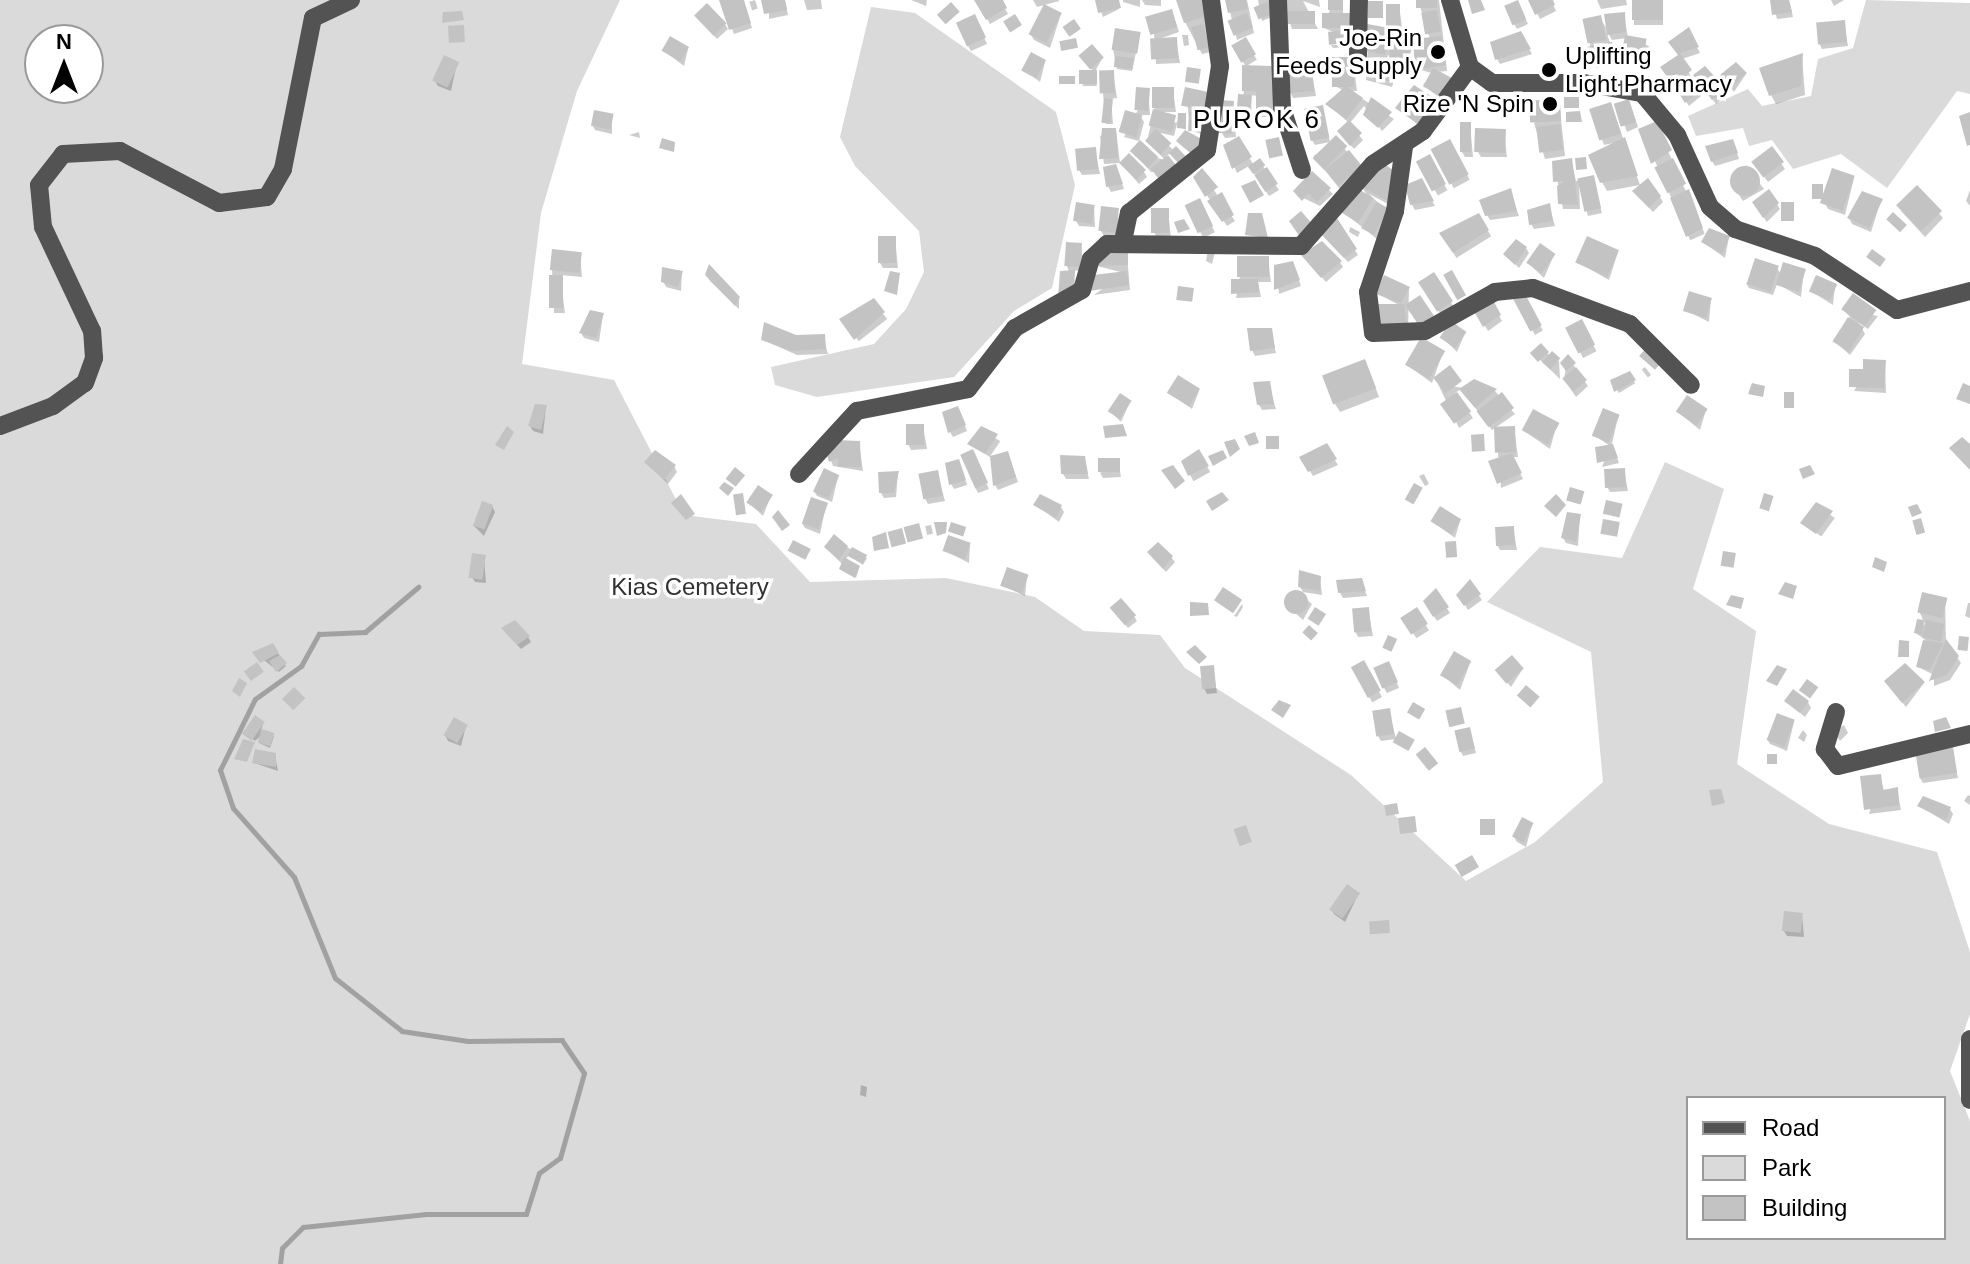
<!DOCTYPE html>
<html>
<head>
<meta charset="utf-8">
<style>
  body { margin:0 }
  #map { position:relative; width:1970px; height:1264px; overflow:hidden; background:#fff; font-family:Helvetica,sans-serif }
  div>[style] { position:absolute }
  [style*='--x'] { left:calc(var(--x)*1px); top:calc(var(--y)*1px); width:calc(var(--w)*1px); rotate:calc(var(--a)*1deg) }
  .green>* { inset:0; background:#dadada }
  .shadow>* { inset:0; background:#0003; transform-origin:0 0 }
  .stream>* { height:5px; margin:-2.5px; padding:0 2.5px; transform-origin:2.5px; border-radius:2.5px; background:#a1a1a1 }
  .building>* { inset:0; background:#c3c3c3; transform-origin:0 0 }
  .round { border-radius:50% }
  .minor>* { height:18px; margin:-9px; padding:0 9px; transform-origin:9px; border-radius:9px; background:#535353 }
  .dots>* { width:22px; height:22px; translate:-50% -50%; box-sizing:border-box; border:4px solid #fff; border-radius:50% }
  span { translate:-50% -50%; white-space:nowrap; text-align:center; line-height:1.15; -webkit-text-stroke:7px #fff; paint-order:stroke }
  .poi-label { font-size:24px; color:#000 }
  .right { translate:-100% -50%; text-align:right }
  .left { translate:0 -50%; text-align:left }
  .park-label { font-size:24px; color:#313131 }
  .neighbourhood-label { font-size:26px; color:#000; letter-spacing:2px }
  .legend { position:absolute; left:1686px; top:1096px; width:260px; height:144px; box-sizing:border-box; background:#fff; border:2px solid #999; margin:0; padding:10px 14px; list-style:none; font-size:24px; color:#000 }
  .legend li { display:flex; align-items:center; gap:16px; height:40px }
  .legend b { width:40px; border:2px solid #999 }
  .north { position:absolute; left:24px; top:24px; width:80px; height:80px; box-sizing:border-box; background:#fff; border:2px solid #999; border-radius:50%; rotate:0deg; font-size:22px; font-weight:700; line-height:32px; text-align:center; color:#000 }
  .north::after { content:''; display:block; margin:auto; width:28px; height:36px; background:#000; clip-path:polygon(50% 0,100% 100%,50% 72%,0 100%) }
</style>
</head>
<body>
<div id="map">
  <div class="green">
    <i style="clip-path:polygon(evenodd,0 0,620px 0,577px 91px,541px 213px,522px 364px,614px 380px,684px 515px,756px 524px,810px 582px,946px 578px,1035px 597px,1084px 631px,1160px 635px,1185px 668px,1351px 775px,1466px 881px,1535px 842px,1603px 782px,1591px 652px,1487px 602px,1540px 547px,1622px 558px,1665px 462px,1724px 489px,1693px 589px,1756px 631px,1737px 764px,1829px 824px,1937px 852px,1970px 952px,1970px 1014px,1950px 1071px,1970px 1121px,1970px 1264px,0 1264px,0 0,40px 40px,88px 40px,88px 88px,40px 88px,40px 40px,0 0,1688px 1098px,1944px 1098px,1944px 1238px,1688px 1238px,1688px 1098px)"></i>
    <i style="clip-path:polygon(1866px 0,1970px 3px,1970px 94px,1957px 91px,1887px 188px,1841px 154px,1793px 169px,1772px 140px,1749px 146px,1743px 128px,1696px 136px,1688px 116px,1748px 89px,1762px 106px,1811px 96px,1818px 59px,1853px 48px)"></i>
    <i style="clip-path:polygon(871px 7px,915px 13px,1056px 112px,1075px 185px,1052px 288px,1014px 311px,954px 377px,817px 397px,775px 385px,771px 367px,874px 344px,906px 309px,924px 272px,919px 231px,855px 166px,840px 137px)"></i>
  </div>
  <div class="shadow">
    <i style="clip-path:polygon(721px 0,743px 0,752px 28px,734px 34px)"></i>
    <i style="left:755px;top:0;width:9px;height:6px;rotate:72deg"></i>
    <i style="clip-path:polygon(769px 0,785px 0,788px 15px,769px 19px)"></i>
    <i style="clip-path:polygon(804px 0,821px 0,822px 9px,807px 10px)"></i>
    <i style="clip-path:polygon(911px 0,927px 0,926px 6px)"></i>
    <i style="clip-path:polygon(976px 0,1000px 0,1008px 14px,990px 24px)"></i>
    <i style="clip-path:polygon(1033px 0,1059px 0,1059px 1px,1037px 7px)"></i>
    <i style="clip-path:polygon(1097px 0,1117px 0,1119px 9px,1103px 17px)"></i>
    <i style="clip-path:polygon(1140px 0,1140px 7px,1123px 2px,1123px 0)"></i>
    <i style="clip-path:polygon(1142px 0,1161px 0,1161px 6px,1145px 5px)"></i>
    <i style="clip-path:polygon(1202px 0,1211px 52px,1202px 54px,1185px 22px)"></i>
    <i style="clip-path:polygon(1227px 0,1247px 0,1254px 33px,1237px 40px)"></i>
    <i style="clip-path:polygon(1258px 0,1274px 0,1276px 15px,1262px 21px)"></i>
    <i style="clip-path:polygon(1283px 0,1319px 0,1320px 7px,1303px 1px,1318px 29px,1292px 29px)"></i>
    <i style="clip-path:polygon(1418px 0,1439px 0,1447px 71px,1437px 72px,1445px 102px,1423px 85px,1432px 73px,1417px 69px,1430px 39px)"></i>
    <i style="clip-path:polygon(1530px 0,1551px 0,1556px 11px,1540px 19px)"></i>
    <i style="clip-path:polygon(1597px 0,1626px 0,1627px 5px,1601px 9px)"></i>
    <i style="left:1634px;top:0;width:29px;height:25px"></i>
    <i style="clip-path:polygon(1772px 0,1789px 0,1793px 17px,1777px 19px)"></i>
    <i style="clip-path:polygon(1831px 0,1844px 0,1834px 6px)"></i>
    <i style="clip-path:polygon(1343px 2px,1343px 15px,1352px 15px,1354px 41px,1324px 28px,1330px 9px)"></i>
    <i style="clip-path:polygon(evenodd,1399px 6px,1403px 33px,1414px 39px,1408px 65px,1388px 55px,1386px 63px,1397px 70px,1392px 87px,1366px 80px,1369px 26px,1391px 30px,1399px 6px,1394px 30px,1391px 52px,1385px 40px,1394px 30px)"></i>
    <i style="clip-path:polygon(1520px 8px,1528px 24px,1517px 29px,1514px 24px)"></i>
    <i style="clip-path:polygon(1061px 14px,1050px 48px,1034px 40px,1031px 35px)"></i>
    <i style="clip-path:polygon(1624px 15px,1628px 38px,1649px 46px,1645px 61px,1625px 58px,1627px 38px,1612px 40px,1605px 28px,1617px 63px,1596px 68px,1584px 21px,1600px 18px,1608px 31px)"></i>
    <i style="clip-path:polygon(696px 16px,725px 24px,728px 29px,717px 39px)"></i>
    <i style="clip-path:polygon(1174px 17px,1179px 32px,1159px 39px,1176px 39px,1180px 63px,1156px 64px,1154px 34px)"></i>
    <i style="clip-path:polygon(977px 22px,987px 44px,971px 51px,968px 46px)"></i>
    <i style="clip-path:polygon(1844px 22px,1848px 46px,1822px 49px,1819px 43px)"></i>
    <i style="clip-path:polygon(1688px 30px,1700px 53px,1682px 59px,1701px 96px,1689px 106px,1663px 67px,1680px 56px,1671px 42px)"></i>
    <i style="clip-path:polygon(1520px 33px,1532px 54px,1500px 64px,1497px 59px)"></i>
    <i style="clip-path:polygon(1140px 34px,1132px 71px,1117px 69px,1113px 49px)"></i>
    <i style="clip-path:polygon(1182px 35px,1188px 35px,1189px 45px,1184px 46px)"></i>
    <i style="left:1245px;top:40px;width:23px;height:13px;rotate:59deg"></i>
    <i style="clip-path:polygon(1331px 45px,1355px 45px,1355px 47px,1333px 48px)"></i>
    <i style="clip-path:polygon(688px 49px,684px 66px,664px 51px)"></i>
    <i style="clip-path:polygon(1802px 55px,1805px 95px,1776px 104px,1771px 95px)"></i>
    <i style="clip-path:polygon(1102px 59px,1094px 73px,1097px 86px,1082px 86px,1094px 72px,1084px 60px)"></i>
    <i style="clip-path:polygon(1353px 59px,1357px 91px,1350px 91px,1394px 119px,1382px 131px,1364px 106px,1349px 124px,1363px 140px,1354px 149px,1343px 137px,1349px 123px,1327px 104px,1344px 91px,1335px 86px)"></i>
    <i style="clip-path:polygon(1045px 62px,1040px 82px,1024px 70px)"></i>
    <i style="clip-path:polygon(457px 63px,451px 91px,438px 86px,435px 81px)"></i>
    <i style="clip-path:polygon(1311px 69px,1316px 96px,1293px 98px,1290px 92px)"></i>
    <i style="clip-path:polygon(1113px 72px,1117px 98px,1111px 99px,1113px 124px,1106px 124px,1103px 94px)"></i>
    <i style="clip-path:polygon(1274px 73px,1274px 117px,1261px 117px,1258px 96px,1250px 95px,1252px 115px,1240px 115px,1244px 90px)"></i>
    <i style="clip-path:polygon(1746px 74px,1734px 92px,1725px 80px)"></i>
    <i style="clip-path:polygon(1698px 80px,1724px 90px,1727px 95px,1716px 104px)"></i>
    <i style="clip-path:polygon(1173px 89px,1176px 112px,1162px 112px,1176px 123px,1185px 115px,1186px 130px,1177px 124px,1174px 136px,1156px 132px,1174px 151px,1166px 156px,1178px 170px,1151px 172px,1132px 151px,1165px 160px,1147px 141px,1155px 107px)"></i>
    <i style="clip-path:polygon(1186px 89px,1212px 117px,1210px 137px,1190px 130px)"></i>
    <i style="clip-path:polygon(1148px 90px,1150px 115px,1140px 115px,1144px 122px,1139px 141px,1124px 137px)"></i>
    <i style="clip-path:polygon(1406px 97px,1436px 101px,1432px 115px,1423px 110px,1429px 119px,1422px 128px,1398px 108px,1412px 106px)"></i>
    <i style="clip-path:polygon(1559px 101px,1565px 156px,1545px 159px,1534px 123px)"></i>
    <i style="clip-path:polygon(1233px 103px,1236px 137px,1225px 138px,1222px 133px)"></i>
    <i style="clip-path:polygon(1617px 105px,1631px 106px,1638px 127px,1627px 132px)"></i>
    <i style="clip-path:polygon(1322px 108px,1330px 142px,1315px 145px,1312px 140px)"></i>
    <i style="clip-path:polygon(1591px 110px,1613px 110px,1640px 185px,1607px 191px,1602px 182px,1619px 142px,1604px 145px)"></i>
    <i style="clip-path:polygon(612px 116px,612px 134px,595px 130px,592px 124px)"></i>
    <i style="clip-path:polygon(1470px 124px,1473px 157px,1465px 157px,1462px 152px)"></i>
    <i style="left:1656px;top:124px;width:120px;height:16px;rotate:66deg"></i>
    <i style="clip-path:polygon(1116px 130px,1120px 163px,1104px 164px,1100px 136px)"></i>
    <i style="clip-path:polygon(1504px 131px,1507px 157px,1481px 157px,1478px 152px)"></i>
    <i style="clip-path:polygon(639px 132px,640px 138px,629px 135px)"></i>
    <i style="clip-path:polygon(1238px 138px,1253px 164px,1259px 160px,1279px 190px,1269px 196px,1249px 166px,1237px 173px,1225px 146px)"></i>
    <i style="left:1336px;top:138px;width:44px;height:29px;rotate:51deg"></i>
    <i style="left:1449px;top:141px;width:44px;height:18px;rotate:62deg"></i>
    <i style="clip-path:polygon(1735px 146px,1739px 159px,1715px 166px,1712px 161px)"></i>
    <i style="clip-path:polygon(1095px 149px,1100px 174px,1082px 175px,1079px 170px)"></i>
    <i style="clip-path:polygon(1771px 149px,1785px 169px,1768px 182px,1758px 168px)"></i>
    <i style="left:1429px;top:157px;width:38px;height:11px;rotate:61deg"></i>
    <i style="clip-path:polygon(1571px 160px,1576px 181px,1593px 178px,1602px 213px,1588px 216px,1579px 183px,1580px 209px,1563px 209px,1554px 163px)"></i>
    <i style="clip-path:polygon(1121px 163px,1144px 172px,1147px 177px,1139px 184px)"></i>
    <i style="clip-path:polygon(1746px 165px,1764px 189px,1743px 201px,1731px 183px)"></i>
    <i style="clip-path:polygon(1384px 167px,1390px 205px,1369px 194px,1386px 210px,1377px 239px,1342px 211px,1368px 197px,1362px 187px)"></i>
    <i style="clip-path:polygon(1201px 171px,1235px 221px,1227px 226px,1195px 177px)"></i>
    <i style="clip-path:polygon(1118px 172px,1124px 189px,1111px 192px,1108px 186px)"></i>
    <i style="clip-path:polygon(1313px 174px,1333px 194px,1320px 206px,1299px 196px)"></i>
    <i style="clip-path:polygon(1854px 178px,1845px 215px,1828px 209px,1825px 203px)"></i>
    <i style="clip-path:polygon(1421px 180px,1435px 206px,1415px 210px,1412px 205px)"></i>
    <i style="clip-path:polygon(1917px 188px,1943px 218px,1925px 237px,1901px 211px)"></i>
    <i style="clip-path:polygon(1970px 190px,1970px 206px,1966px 201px)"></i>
    <i style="clip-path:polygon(1510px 191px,1519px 216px,1490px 220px,1487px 215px)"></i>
    <i style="clip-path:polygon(1638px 196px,1660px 197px,1663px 202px,1653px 212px)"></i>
    <i style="clip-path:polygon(1881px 200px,1871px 232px,1852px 224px,1849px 218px)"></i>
    <i style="left:1199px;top:201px;width:35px;height:13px;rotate:63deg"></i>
    <i style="clip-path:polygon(1777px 204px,1780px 209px,1767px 222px,1757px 208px)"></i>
    <i style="clip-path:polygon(1094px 206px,1095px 227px,1079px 226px,1076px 221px)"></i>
    <i style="clip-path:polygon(1549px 206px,1555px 226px,1534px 229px,1531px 224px)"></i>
    <i style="clip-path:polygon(1118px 210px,1119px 237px,1104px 236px,1101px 231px)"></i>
    <i style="clip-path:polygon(1168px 210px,1171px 238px,1157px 238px,1154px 232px)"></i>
    <i style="left:1478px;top:215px;width:25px;height:41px;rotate:58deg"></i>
    <i style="clip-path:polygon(1335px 219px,1358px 255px,1348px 262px,1327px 240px)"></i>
    <i style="clip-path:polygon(1350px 227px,1360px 232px,1358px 237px,1349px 232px)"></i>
    <i style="clip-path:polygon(1729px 237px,1725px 258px,1703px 242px)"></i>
    <i style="clip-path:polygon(895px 238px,898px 268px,883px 268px,880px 263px)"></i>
    <i style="clip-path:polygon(1081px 245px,1084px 270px,1073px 271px,1076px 295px,1067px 266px)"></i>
    <i style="clip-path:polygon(1526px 248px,1529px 253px,1519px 268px,1505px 254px)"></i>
    <i style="clip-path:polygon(1208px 249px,1215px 252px,1212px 264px,1206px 261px)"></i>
    <i style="clip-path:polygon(1618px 252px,1609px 280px,1577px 262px)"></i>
    <i style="clip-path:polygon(580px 254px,582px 277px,560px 275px,565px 313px,554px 313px,552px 269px)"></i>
    <i style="clip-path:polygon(1127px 255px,1130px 290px,1094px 295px,1124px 273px,1097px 266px)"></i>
    <i style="clip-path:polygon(1554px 255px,1544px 278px,1527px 262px)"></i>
    <i style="clip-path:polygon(1268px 258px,1271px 282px,1258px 282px,1261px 297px,1236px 298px,1240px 276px)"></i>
    <i style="clip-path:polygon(1307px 260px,1340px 262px,1343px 267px,1326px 282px)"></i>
    <i style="clip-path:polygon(1276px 266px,1295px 269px,1301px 286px,1279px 294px)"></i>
    <i style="clip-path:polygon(1777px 268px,1781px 274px,1804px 271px,1801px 297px,1777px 284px,1773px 295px,1749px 288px,1746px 283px)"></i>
    <i style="clip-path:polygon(682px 272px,681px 291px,666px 287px,663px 281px)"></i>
    <i style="left:1434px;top:274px;width:39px;height:15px;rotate:59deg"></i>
    <i style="clip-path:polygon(707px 275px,739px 298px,739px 309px,710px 281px)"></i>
    <i style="clip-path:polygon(1835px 286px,1833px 305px,1812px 292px)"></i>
    <i style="clip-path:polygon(1409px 288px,1408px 332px,1383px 328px,1380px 322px,1399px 305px,1378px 294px)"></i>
    <i style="left:1522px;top:293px;width:43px;height:9px;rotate:61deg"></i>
    <i style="clip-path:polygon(1711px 299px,1709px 322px,1685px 310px)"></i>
    <i style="left:873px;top:301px;width:23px;height:36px;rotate:52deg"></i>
    <i style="clip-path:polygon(1491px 301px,1502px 321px,1488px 331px,1475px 309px)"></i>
    <i style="clip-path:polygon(1843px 309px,1878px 316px,1868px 329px,1859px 323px,1865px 334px,1850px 355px,1833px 340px,1850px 317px)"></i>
    <i style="clip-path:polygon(603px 315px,599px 342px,584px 338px,581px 333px)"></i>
    <i style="left:1581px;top:321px;width:34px;height:15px;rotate:63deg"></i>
    <i style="clip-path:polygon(1270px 330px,1276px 353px,1255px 356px,1252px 350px)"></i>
    <i style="clip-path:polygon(1465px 333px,1457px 352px,1441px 336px)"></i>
    <i style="clip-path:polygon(823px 336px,828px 354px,797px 355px,763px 340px)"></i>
    <i style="clip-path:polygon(1443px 352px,1432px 383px,1407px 365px)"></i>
    <i style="clip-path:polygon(1547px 353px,1559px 361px,1560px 379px,1534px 354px)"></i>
    <i style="clip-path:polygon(1568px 357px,1588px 386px,1576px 397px,1564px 379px)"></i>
    <i style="clip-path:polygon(1885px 362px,1886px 393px,1854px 391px,1865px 372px)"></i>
    <i style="left:1645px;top:367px;width:10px;height:4px;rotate:53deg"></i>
    <i style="clip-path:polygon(1369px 370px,1379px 397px,1340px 412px,1335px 404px)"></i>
    <i style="left:1629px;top:373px;width:12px;height:19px;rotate:59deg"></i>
    <i style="clip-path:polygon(1474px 381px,1495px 391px,1515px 414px,1492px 430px,1461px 389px,1455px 393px,1473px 418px,1459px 428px,1438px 384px,1464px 388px)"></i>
    <i style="clip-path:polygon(1268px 384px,1276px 409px,1262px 410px,1259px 405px)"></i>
    <i style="clip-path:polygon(1199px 391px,1192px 409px,1169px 392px)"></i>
    <i style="clip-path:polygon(1130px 402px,1121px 422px,1109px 410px)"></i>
    <i style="clip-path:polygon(546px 407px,543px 434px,533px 431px,530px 426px)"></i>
    <i style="clip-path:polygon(1706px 410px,1700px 430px,1678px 412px)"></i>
    <i style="clip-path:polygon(960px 413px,967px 431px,953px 437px,950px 432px)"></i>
    <i style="clip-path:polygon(1618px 417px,1612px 444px,1619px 463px,1602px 467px,1610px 446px,1594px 435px)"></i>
    <i style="clip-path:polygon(1557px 424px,1550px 449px,1523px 430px)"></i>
    <i style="clip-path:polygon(923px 426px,927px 449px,911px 450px,908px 444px)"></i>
    <i style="clip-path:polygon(1514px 428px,1518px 457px,1512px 457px,1523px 479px,1501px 488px,1498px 453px)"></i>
    <i style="left:982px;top:429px;width:22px;height:19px;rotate:34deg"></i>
    <i style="clip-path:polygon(859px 443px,863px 471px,833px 466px,827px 450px)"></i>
    <i style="clip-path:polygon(1326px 446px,1338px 465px,1313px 476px,1302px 458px)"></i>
    <i style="left:1199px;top:452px;width:23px;height:19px;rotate:61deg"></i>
    <i style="clip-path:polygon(1008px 453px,1018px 482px,998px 490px,995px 485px)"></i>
    <i style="clip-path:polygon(975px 457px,989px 489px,978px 493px,975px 487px)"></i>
    <i style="clip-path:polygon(1084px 458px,1089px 479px,1066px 479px,1063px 474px)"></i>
    <i style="clip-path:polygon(1118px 460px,1121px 477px,1103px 478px,1100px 473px)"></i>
    <i style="clip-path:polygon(646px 462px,674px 466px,677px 472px,668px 484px)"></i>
    <i style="clip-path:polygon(961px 466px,967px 485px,954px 489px,951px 484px)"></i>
    <i style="clip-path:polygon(1624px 470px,1628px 491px,1610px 492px,1607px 487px)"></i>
    <i style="clip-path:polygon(898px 473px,896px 497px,884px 498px,881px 493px)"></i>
    <i style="clip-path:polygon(937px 473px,945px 501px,928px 504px,925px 499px)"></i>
    <i style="clip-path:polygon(1424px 474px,1429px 484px,1425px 486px,1419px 476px)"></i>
    <i style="clip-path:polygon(838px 477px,832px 502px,817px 496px,814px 491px)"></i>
    <i style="clip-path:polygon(771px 496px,763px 516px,748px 502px)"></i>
    <i style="clip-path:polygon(826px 505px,820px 534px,805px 528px,802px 523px)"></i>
    <i style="clip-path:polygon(1036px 505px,1061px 507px,1064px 512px,1059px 522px)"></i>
    <i style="left:1817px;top:505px;width:22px;height:23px;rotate:36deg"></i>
    <i style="clip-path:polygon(492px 506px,495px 512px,484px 536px,473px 525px)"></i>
    <i style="clip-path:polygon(1580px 516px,1578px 546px,1566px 543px,1563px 538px)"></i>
    <i style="clip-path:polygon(1460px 521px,1455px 538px,1433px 522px)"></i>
    <i style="left:931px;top:525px;width:9px;height:6px;rotate:77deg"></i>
    <i style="clip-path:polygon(1513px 528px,1517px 550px,1500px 550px,1497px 545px)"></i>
    <i style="clip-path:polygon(970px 545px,969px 563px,945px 551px)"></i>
    <i style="clip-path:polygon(847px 547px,867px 558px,863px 565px,849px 555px,845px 560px,859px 568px,856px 578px,826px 548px)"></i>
    <i style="clip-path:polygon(1149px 553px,1171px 557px,1175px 562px,1166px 572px)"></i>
    <i style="clip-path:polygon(484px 557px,486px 583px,475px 582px,472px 577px)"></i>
    <i style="clip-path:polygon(1027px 576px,1025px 596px,1002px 585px)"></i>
    <i style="clip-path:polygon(1320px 578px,1322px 595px,1303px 592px,1300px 587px)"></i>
    <i style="clip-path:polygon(1361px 580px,1367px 596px,1343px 598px,1340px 593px)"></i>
    <i style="clip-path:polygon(1470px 582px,1482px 600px,1468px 610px,1459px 595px)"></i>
    <i style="clip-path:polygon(1296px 591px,1312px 604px,1303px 620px,1284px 603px)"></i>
    <i style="clip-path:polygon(1436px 591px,1450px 613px,1437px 621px,1425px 602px)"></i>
    <i style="clip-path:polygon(1945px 600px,1946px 641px,1961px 663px,1950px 680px,1934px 686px,1934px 675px,1918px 667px,1929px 643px,1916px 633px,1923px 622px,1927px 629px,1920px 613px)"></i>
    <i style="clip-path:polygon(1968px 603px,1970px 603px,1970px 618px,1965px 616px)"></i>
    <i style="clip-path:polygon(1242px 604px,1243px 607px,1237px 617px,1234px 616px)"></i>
    <i style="clip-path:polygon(1368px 609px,1373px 636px,1358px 637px,1355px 631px)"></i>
    <i style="left:1416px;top:610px;width:24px;height:15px;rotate:57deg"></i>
    <i style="clip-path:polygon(1115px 613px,1134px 616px,1137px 621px,1128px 628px)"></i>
    <i style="clip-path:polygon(507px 634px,528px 637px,531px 642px,521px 649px)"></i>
    <i style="clip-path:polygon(273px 645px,286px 666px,279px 672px,255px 653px)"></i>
    <i style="left:1363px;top:663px;width:39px;height:11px;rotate:61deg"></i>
    <i style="clip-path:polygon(1470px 663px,1460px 690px,1442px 675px)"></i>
    <i style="clip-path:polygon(1213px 667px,1217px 693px,1207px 694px,1204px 688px)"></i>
    <i style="clip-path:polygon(1391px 668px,1399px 688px,1387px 693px,1384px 688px)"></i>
    <i style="clip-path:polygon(1522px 670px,1511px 687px,1501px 675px)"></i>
    <i style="clip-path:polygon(1924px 683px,1906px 707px,1890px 687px)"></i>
    <i style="clip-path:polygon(1787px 702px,1808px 702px,1811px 708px,1805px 717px)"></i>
    <i style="clip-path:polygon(1389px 710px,1396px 739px,1381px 741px,1378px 736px)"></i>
    <i style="clip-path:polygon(1794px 722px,1787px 751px,1770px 744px,1767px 739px)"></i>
    <i style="clip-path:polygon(263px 724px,261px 731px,274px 736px,270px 748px,259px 743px,263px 734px,255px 741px,247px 735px)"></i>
    <i style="clip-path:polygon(1844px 725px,1848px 733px,1840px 741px,1834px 732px)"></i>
    <i style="clip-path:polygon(466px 726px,461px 746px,448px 741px,445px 735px)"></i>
    <i style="clip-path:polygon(1469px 729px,1476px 753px,1463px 756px,1460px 750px)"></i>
    <i style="clip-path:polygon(1803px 730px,1807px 735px,1804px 742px,1798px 738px)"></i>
    <i style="clip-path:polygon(1952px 749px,1958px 778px,1923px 783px,1920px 778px)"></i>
    <i style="clip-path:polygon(275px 755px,278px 771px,254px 763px)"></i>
    <i style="clip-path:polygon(1880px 776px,1884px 791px,1897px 789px,1901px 810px,1869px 814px)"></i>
    <i style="clip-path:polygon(1968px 795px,1970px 796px,1970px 805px,1964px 801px)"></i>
    <i style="clip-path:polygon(1919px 806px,1950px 809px,1953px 814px,1949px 824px)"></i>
    <i style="clip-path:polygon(1532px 825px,1526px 847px,1517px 842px,1514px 837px)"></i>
    <i style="clip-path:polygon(1358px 895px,1345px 922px,1334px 914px,1331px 909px)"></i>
    <i style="clip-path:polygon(1802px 915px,1804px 937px,1787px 936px,1784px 931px)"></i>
    <i style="clip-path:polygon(861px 1085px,867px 1087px,866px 1097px,860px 1095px)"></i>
  </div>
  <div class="stream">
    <i style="--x:280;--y:1264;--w:16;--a:-83"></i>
    <i style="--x:282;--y:1248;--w:30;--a:-45"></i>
    <i style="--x:303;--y:1227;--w:124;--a:-6"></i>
    <i style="--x:426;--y:1214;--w:100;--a:0"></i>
    <i style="--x:526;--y:1214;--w:43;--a:-72.4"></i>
    <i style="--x:539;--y:1173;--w:26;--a:-36"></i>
    <i style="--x:560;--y:1158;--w:88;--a:-74.2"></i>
    <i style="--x:584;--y:1073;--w:40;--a:-124"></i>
    <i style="--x:562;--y:1040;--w:94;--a:179.4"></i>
    <i style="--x:468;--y:1041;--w:67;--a:-171.4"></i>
    <i style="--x:402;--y:1031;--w:85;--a:-141.7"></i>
    <i style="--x:335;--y:978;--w:109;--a:-112.1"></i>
    <i style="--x:294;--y:877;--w:92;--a:-131.5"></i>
    <i style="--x:233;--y:808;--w:40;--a:-108.9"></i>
    <i style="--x:220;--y:770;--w:79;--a:-63.8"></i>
    <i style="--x:255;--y:699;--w:57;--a:-35.7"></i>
    <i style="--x:301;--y:666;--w:37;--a:-61"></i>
    <i style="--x:319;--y:634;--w:46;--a:-2.5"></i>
    <i style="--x:365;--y:632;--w:70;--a:-40.3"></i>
  </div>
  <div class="building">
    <i style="clip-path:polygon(719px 0,744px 0,751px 23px,729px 30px)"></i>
    <i style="clip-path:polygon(761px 0,785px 0,787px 10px,764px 14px)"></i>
    <i style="clip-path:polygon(974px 0,1003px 0,1007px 8px,986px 20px)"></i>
    <i style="clip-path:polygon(1095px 0,1119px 0,1121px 8px,1098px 13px)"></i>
    <i style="clip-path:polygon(1176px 0,1202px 0,1207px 16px,1184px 23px)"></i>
    <i style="clip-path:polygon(1225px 0,1246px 0,1248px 9px,1228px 13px)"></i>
    <i style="left:1271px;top:0;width:13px;height:19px;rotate:67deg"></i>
    <i style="left:1328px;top:0;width:15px;height:10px"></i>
    <i style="left:1416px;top:0;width:21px;height:8px"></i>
    <i style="clip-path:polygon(1468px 0,1481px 0,1485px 10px,1472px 14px)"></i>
    <i style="left:1518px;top:0;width:21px;height:15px;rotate:67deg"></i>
    <i style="clip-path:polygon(1528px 0,1553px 0,1555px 5px,1535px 15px)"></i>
    <i style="left:1632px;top:0;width:31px;height:20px"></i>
    <i style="clip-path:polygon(1770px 0,1789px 0,1792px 12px,1772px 15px)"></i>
    <i style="left:1383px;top:1px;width:17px;height:15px;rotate:90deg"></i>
    <i style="left:951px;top:2px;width:13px;height:19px;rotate:48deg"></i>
    <i style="left:707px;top:3px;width:28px;height:18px;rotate:46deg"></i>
    <i style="left:1044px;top:4px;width:20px;height:34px;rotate:27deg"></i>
    <i style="left:1386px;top:4px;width:14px;height:22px"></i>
    <i style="left:1172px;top:9px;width:19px;height:28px;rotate:74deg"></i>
    <i style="left:1437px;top:10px;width:22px;height:16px;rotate:80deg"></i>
    <i style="clip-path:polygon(462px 11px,464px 20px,442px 23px,443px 12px)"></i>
    <i style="left:1286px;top:11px;width:29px;height:13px"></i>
    <i style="clip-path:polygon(1625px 12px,1626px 32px,1607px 35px,1604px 14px)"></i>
    <i style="left:1247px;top:13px;width:16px;height:21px;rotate:68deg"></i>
    <i style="left:1322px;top:13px;width:32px;height:15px"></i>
    <i style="left:975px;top:14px;width:26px;height:21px;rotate:65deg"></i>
    <i style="left:1015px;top:14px;width:13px;height:14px;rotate:58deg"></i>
    <i style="left:1601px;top:15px;width:25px;height:19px;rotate:78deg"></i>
    <i style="left:1074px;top:19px;width:12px;height:14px;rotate:55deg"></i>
    <i style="left:1845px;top:20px;width:22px;height:29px;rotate:85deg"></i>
    <i style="left:1203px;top:24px;width:24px;height:12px;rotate:75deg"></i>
    <i style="left:1367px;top:24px;width:23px;height:12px;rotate:10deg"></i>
    <i style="left:464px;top:25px;width:17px;height:16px;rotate:87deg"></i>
    <i style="clip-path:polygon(1689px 27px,1699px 47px,1680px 53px,1692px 70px,1673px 85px,1660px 67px,1678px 55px,1668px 42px)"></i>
    <i style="left:1115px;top:28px;width:26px;height:22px;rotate:9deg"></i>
    <i style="left:1352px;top:30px;width:13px;height:24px;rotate:86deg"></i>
    <i style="left:1392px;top:30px;width:20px;height:29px;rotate:6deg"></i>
    <i style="clip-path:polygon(1521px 31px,1531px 49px,1495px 60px,1490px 42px)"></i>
    <i style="left:1625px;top:35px;width:22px;height:19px;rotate:10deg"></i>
    <i style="left:670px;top:36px;width:22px;height:17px;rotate:30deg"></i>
    <i style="clip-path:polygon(1441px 36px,1446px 65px,1415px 70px,1413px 39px)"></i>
    <i style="left:1177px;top:37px;width:21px;height:27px;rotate:87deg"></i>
    <i style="left:1246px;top:37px;width:20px;height:17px;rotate:60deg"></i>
    <i style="left:1076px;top:38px;width:10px;height:17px;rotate:79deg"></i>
    <i style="left:1367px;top:38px;width:21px;height:13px;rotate:11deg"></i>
    <i style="left:1612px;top:42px;width:16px;height:25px;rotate:79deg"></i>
    <i style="left:1092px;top:44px;width:18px;height:18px;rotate:49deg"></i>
    <i style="left:1031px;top:52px;width:17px;height:21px;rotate:28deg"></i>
    <i style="clip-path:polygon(1803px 53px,1801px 86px,1769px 96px,1759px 68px)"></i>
    <i style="left:444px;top:55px;width:17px;height:28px;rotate:25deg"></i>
    <i style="left:1115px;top:56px;width:19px;height:11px;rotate:6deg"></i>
    <i style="left:1365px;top:56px;width:31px;height:19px;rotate:13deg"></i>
    <i style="left:1332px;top:57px;width:22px;height:30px"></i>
    <i style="clip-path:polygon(1736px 62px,1747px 73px,1730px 88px,1720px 75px)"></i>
    <i style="clip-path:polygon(1242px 65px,1273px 66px,1272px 112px,1256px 112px,1256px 91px,1242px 91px)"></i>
    <i style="clip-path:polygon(1705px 66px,1726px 89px,1712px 100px,1693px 75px)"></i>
    <i style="left:1187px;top:67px;width:14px;height:15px;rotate:8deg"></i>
    <i style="left:1312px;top:67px;width:24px;height:26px;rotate:85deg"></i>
    <i style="left:1433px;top:68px;width:24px;height:21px;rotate:28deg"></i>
    <i style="left:1097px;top:70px;width:14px;height:18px;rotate:90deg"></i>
    <i style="left:1114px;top:70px;width:23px;height:15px;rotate:88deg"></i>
    <i style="left:1075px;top:76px;width:8px;height:16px;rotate:90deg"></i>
    <i style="clip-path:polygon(1690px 76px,1700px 90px,1685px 103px,1675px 87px)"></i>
    <i style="clip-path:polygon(1414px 85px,1437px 100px,1429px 111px,1404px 97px)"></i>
    <i style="clip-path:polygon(1346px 86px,1363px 98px,1346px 119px,1325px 104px)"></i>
    <i style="left:1136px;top:87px;width:14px;height:23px;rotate:4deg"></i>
    <i style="left:1152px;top:87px;width:22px;height:21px"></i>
    <i style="left:1185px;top:87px;width:30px;height:19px;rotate:12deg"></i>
    <i style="left:1238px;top:94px;width:14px;height:19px;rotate:4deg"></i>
    <i style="clip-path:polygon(1371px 97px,1392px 112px,1378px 128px,1363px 115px)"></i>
    <i style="left:1579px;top:97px;width:11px;height:15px;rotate:90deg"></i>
    <i style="left:1104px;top:98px;width:9px;height:25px;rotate:6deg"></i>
    <i style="clip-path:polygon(1402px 99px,1427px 112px,1418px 124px,1395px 108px)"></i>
    <i style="left:1560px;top:99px;width:22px;height:31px;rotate:87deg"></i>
    <i style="left:1629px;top:99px;width:24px;height:16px;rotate:73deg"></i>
    <i style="left:1221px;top:100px;width:13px;height:33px;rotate:4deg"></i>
    <i style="left:1611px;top:102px;width:33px;height:23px;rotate:72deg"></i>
    <i style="left:1323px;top:105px;width:33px;height:19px;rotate:79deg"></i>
    <i style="left:1153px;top:109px;width:24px;height:17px;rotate:15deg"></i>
    <i style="left:594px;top:110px;width:20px;height:16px;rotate:11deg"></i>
    <i style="left:1125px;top:110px;width:18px;height:23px;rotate:16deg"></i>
    <i style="clip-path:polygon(1580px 111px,1582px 122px,1566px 122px,1566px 112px)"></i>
    <i style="left:1189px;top:112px;width:20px;height:19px;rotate:3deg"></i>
    <i style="clip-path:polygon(1970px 112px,1970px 145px,1967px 146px,1959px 116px)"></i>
    <i style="clip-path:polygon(1178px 113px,1186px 113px,1186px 129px,1177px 128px)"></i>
    <i style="clip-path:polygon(1349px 120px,1362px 133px,1350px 146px,1337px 131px)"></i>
    <i style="clip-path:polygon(1657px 121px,1672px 150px,1651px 164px,1638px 129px)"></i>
    <i style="left:1471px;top:122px;width:30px;height:11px;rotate:90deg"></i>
    <i style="left:1560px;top:124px;width:26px;height:24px;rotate:83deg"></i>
    <i style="clip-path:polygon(1102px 128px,1116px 128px,1118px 158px,1099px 159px)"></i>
    <i style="left:1475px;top:128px;width:31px;height:24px;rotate:2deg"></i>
    <i style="left:1156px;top:129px;width:21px;height:16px;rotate:43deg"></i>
    <i style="clip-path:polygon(1185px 130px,1207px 142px,1195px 157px,1176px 141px)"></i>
    <i style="left:1336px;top:135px;width:16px;height:33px;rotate:45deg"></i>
    <i style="clip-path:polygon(1239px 136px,1252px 157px,1232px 169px,1223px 145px)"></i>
    <i style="left:1279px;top:137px;width:19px;height:14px;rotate:78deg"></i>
    <i style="clip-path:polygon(1625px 137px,1638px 176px,1600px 183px,1588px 155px)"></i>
    <i style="clip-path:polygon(662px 138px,675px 142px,674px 152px,659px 148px)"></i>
    <i style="left:1450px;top:139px;width:40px;height:22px;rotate:62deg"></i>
    <i style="clip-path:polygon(1733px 139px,1738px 153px,1711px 162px,1705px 146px)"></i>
    <i style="left:1140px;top:140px;width:25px;height:15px;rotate:43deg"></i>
    <i style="left:1176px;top:146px;width:22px;height:10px;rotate:47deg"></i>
    <i style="left:1772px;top:146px;width:20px;height:26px;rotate:53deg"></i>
    <i style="left:1096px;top:147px;width:22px;height:21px;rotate:85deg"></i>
    <i style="left:1349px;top:150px;width:21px;height:31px;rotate:51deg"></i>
    <i style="left:1129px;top:153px;width:24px;height:14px;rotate:45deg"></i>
    <i style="left:1430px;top:154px;width:34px;height:16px;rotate:62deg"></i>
    <i style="left:1168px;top:155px;width:18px;height:22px;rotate:52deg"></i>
    <i style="left:1586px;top:157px;width:12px;height:11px;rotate:85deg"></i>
    <i style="left:1260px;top:158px;width:9px;height:15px;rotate:54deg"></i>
    <i style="clip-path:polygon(1572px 158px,1578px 205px,1558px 204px,1557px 186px,1565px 181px,1553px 182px,1552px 161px)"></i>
    <i style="left:1673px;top:158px;width:29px;height:21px;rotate:63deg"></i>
    <i style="clip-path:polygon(1116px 164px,1123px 184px,1106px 187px,1103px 167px)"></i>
    <i style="clip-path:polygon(1384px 164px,1396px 172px,1388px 201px,1360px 186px)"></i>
    <i class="round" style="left:1730px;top:166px;width:30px;height:30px"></i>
    <i style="left:1267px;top:167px;width:20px;height:15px;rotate:57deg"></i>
    <i style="clip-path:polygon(1202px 168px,1218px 187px,1205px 197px,1193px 177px)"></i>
    <i style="left:1832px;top:168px;width:24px;height:37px;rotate:19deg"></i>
    <i style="clip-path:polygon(1312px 171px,1331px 188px,1317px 202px,1308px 193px,1302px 201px,1293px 191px)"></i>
    <i style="left:1594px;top:175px;width:34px;height:17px;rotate:78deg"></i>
    <i style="clip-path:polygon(1422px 178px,1434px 201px,1410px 205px,1405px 185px)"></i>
    <i style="clip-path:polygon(1648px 178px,1661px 196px,1649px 208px,1632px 191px)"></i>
    <i style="clip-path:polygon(1255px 180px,1264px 195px,1250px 203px,1241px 186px)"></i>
    <i style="left:1812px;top:184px;width:11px;height:15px"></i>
    <i style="left:1917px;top:185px;width:36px;height:29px;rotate:46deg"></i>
    <i style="clip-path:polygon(1357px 188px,1373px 198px,1358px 223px,1339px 211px)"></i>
    <i style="clip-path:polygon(1511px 188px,1517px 211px,1485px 216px,1479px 200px)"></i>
    <i style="clip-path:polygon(1689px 189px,1703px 228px,1686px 237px,1670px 198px)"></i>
    <i style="clip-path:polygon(1769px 189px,1779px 203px,1763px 218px,1752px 202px)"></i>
    <i style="clip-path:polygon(1862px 191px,1883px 199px,1869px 228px,1847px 218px)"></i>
    <i style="clip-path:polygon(1222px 192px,1234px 215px,1222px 222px,1207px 201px)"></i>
    <i style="left:1200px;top:198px;width:31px;height:17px;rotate:65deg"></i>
    <i style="left:1076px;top:202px;width:19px;height:19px;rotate:9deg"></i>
    <i style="clip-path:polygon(1377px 202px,1388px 208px,1374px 235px,1361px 228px)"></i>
    <i style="left:1781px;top:202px;width:13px;height:19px"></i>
    <i style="clip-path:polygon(1550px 203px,1553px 221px,1529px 225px,1527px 210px)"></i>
    <i style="left:1101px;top:206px;width:18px;height:25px;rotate:6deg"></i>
    <i style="left:1151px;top:208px;width:18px;height:25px"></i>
    <i style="clip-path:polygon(1301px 211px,1313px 225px,1300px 237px,1289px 221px)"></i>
    <i style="left:1893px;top:212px;width:19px;height:10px;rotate:43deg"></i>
    <i style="clip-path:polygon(1248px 213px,1262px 213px,1268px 238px,1245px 235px)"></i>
    <i style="clip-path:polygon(1479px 213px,1489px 230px,1453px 253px,1439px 233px)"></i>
    <i style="clip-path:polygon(1335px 215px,1357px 249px,1344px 258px,1322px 235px)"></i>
    <i style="clip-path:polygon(1184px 219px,1190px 229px,1178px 233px,1174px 222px)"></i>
    <i style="clip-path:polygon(1709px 228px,1730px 236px,1722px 254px,1701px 242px)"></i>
    <i style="left:878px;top:236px;width:18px;height:27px"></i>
    <i style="left:1587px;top:236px;width:35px;height:29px;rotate:24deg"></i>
    <i style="clip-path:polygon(1516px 239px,1527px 247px,1515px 265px,1503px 254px)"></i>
    <i style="clip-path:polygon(1322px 241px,1342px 261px,1321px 278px,1301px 255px)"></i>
    <i style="left:1066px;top:242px;width:16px;height:24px;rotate:4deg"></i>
    <i style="left:1540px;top:243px;width:19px;height:24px;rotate:35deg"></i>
    <i style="left:552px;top:249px;width:30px;height:21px;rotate:6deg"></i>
    <i style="left:1872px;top:249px;width:17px;height:10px;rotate:36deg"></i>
    <i style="clip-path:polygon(1104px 253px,1128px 253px,1128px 265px,1095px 266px)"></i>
    <i style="left:1237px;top:256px;width:32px;height:21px"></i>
    <i style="left:1755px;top:258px;width:25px;height:27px;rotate:18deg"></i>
    <i style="clip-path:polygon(1293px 261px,1300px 280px,1274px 290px,1274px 265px)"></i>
    <i style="left:1783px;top:262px;width:24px;height:24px;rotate:17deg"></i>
    <i style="clip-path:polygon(709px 264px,740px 297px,735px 306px,705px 275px)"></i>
    <i style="clip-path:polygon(662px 267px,683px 271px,678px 287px,661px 282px)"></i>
    <i style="clip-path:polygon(1075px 270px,1074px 290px,1058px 298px,1060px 271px)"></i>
    <i style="left:1452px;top:270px;width:29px;height:10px;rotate:61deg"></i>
    <i style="clip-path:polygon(890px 271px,900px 273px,897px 295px,884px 291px)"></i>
    <i style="clip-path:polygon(1127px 271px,1129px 285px,1089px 291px,1093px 275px)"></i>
    <i style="left:1434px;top:272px;width:35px;height:19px;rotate:57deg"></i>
    <i style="left:549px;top:275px;width:14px;height:33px"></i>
    <i style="clip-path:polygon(1384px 275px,1410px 287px,1401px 303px,1376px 294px)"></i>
    <i style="left:1816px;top:275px;width:23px;height:18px;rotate:23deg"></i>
    <i style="clip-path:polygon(1231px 279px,1258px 279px,1259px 292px,1231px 294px)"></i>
    <i style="left:1178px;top:286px;width:16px;height:14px;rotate:7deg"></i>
    <i style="left:1523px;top:290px;width:40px;height:13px;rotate:62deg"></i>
    <i style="left:1689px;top:291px;width:24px;height:21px;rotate:17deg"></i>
    <i style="left:1853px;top:293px;width:29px;height:20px;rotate:36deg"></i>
    <i style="left:1420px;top:295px;width:25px;height:18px;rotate:56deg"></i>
    <i style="clip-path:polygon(874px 298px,885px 312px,854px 340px,839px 319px)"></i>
    <i style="clip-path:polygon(1492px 298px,1501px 315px,1483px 327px,1472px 308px)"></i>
    <i style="clip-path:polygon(1376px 304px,1404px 304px,1407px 327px,1378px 323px)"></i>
    <i style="clip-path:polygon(590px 310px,604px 313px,596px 338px,579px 333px)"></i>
    <i style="left:1848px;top:317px;width:19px;height:29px;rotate:32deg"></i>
    <i style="left:1582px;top:319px;width:29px;height:19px;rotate:63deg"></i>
    <i style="left:1451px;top:321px;width:19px;height:20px;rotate:35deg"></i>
    <i style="clip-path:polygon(764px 322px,796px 335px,825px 334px,826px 349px,792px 351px,761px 340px)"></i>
    <i style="clip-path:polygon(1247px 328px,1272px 328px,1275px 348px,1250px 351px)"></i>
    <i style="left:1421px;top:337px;width:28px;height:32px;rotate:30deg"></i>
    <i style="left:1541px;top:343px;width:12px;height:15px;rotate:48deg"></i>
    <i style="left:1647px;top:347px;width:21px;height:12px;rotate:41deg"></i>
    <i style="left:1552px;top:351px;width:11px;height:15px;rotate:41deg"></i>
    <i style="clip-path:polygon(1568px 354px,1576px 363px,1566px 371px,1560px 363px)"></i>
    <i style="left:1365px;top:359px;width:31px;height:46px;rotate:69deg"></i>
    <i style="clip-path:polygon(1863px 359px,1886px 360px,1884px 388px,1849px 387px,1849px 369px,1863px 369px)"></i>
    <i style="left:1450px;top:365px;width:20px;height:21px;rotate:53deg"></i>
    <i style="left:1576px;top:367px;width:17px;height:18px;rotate:50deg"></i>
    <i style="clip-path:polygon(1630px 371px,1636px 380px,1614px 392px,1610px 380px)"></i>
    <i style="left:1178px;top:375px;width:26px;height:21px;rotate:32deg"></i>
    <i style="clip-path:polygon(1474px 379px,1497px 389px,1475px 408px,1459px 389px)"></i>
    <i style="clip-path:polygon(1270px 381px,1274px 404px,1257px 405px,1253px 382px)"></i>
    <i style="clip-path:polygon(1752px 383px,1765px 386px,1763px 397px,1748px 394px)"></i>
    <i style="clip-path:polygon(1963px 383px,1970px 386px,1970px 404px,1956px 399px)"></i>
    <i style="left:1457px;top:392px;width:24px;height:21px;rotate:54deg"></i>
    <i style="left:1502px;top:392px;width:20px;height:32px;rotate:53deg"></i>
    <i style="left:1784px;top:392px;width:10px;height:16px"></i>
    <i style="left:1120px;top:393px;width:14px;height:22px;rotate:34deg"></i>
    <i style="left:1687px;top:395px;width:25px;height:20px;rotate:34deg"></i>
    <i style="clip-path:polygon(535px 404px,547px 405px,541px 430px,528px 426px)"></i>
    <i style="clip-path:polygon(958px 406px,966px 425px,948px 433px,942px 412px)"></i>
    <i style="left:1603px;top:408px;width:18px;height:30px;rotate:22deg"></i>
    <i style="left:1533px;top:409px;width:30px;height:24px;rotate:28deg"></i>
    <i style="left:906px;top:424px;width:18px;height:21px"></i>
    <i style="clip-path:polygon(1123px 424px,1127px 436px,1105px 438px,1103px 426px)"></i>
    <i style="clip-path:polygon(507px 426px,514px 432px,504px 450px,495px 445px)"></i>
    <i style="clip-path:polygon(981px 426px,998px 434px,985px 454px,967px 444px)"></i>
    <i style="left:1515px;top:426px;width:26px;height:21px;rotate:88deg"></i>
    <i style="clip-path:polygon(1255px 432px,1259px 443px,1249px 446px,1244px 436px)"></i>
    <i style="left:1484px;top:434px;width:17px;height:13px;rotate:87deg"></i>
    <i style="left:1266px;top:436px;width:13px;height:13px"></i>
    <i style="clip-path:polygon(1962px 437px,1970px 444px,1970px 470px,1949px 448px)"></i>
    <i style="clip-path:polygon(1235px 439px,1240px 449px,1230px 457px,1224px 442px)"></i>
    <i style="clip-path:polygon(837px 440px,860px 441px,861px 467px,838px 467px,838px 458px,829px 462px,825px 449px)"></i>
    <i style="clip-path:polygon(1327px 443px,1337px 459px,1308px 472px,1299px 457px)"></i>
    <i style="clip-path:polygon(1613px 444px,1618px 458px,1597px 463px,1595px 447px)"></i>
    <i style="left:973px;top:449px;width:37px;height:14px;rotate:66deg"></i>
    <i style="clip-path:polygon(1199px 449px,1209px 466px,1188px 476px,1181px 461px)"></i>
    <i style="clip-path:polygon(655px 450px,676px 465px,664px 480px,644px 462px)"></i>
    <i style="clip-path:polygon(1223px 450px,1227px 458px,1213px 466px,1208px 456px)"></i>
    <i style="clip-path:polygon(1008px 451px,1016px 477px,993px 486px,990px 456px)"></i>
    <i style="clip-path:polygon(1512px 453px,1522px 473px,1497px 484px,1488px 461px)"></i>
    <i style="clip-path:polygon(1060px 455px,1085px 456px,1088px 474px,1061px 474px)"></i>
    <i style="left:1120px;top:458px;width:14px;height:22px;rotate:90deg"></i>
    <i style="clip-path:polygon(959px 459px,966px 480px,949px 485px,945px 463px)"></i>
    <i style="clip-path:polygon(1173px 465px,1185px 481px,1175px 489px,1161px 470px)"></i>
    <i style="clip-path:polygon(1810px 465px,1815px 474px,1803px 479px,1799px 469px)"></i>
    <i style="left:735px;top:467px;width:13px;height:15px;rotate:39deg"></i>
    <i style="left:824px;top:468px;width:17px;height:26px;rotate:25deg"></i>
    <i style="left:1625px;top:468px;width:19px;height:21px;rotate:87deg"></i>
    <i style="left:938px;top:470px;width:26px;height:20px;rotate:79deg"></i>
    <i style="clip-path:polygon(899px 471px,894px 493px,879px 493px,878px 472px)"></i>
    <i style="clip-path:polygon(724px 482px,734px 488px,728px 496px,719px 488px)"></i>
    <i style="left:1414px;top:483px;width:10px;height:19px;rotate:29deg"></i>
    <i style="left:758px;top:485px;width:18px;height:21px;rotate:34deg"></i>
    <i style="left:1570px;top:487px;width:15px;height:14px;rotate:16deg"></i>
    <i style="clip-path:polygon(1222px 492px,1229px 500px,1212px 511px,1206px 501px)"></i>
    <i style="left:743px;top:493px;width:21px;height:10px;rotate:82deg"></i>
    <i style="left:1764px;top:493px;width:10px;height:16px;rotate:17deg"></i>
    <i style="clip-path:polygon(681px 494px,695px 514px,686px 520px,671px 503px)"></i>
    <i style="clip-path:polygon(1040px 494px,1062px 505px,1056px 518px,1033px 505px)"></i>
    <i style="clip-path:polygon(1556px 494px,1566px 505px,1556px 517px,1544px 506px)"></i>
    <i style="left:811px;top:497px;width:18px;height:28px;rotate:19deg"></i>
    <i style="left:1606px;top:500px;width:17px;height:14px;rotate:13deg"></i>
    <i style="left:482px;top:501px;width:12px;height:26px;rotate:20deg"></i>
    <i style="clip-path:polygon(1816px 502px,1833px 511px,1816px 534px,1800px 523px)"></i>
    <i style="clip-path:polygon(1917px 504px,1922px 513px,1912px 517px,1908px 507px)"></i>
    <i style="left:1440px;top:506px;width:25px;height:18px;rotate:32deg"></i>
    <i style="clip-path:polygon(778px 510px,790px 525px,782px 531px,772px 517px)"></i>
    <i style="clip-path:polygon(1567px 512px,1581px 514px,1576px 542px,1561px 538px)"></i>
    <i style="left:1921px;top:518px;width:15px;height:9px;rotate:74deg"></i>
    <i style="left:1603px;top:519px;width:17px;height:15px;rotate:10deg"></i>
    <i style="clip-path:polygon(934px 522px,947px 522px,946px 533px,937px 536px)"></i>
    <i style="left:951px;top:522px;width:16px;height:10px;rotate:18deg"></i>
    <i style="left:919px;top:523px;width:16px;height:16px;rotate:75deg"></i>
    <i style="left:1514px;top:526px;width:19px;height:19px;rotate:87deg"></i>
    <i style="left:902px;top:528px;width:16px;height:15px;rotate:75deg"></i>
    <i style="clip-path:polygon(886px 532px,889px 548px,874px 551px,872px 537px)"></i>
    <i style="clip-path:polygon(834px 534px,848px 546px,839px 560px,824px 547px)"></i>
    <i style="left:948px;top:535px;width:24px;height:17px;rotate:19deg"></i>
    <i style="left:793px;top:540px;width:20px;height:12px;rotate:27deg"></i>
    <i style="left:1456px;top:541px;width:16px;height:11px;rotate:86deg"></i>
    <i style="clip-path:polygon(1158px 542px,1173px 556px,1163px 569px,1147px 552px)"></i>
    <i style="left:852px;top:547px;width:17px;height:10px;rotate:28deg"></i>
    <i style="left:1723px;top:551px;width:13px;height:15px;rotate:9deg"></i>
    <i style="left:472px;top:553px;width:14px;height:25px;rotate:8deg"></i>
    <i style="clip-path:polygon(844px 557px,860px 566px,855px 578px,839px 569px)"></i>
    <i style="clip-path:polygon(1875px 557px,1887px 562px,1884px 572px,1872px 567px)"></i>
    <i style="left:1007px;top:567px;width:23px;height:20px;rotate:20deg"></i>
    <i style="clip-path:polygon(1299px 570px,1321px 576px,1320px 591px,1298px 587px)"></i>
    <i style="clip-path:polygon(1362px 578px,1366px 591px,1338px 593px,1336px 580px)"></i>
    <i style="clip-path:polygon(1470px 579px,1481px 594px,1464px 606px,1456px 595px)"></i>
    <i style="clip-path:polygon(1785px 582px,1797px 586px,1793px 599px,1778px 594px)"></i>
    <i style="left:1223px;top:587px;width:23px;height:16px;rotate:34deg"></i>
    <i style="clip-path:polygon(1436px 588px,1449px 607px,1433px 617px,1423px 601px)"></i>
    <i class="round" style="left:1284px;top:590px;width:24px;height:24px"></i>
    <i style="left:1922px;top:592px;width:26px;height:21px;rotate:13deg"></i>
    <i style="clip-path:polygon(1731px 595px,1744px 598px,1741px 609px,1726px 605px)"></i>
    <i style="left:1121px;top:598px;width:23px;height:15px;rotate:49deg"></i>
    <i style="clip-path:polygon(1190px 602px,1208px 603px,1209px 615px,1190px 616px)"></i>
    <i style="left:1315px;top:607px;width:13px;height:14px;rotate:32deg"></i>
    <i style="left:1369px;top:607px;width:24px;height:17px;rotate:85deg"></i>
    <i style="left:1417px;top:607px;width:20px;height:20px;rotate:57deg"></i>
    <i style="clip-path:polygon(1917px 619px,1924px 620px,1922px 635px,1914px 633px)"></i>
    <i style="clip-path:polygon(515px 620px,530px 636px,517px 645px,501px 628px)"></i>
    <i style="left:1926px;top:620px;width:19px;height:18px;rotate:12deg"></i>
    <i style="left:1309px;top:625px;width:12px;height:10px;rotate:42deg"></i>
    <i style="left:1388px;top:635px;width:10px;height:14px;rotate:24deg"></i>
    <i style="left:1959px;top:636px;width:10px;height:14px;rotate:6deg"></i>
    <i style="clip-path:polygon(1946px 639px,1959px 656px,1947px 675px,1929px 681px)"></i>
    <i style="clip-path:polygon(1899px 640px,1909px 641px,1909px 657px,1898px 657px)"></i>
    <i style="clip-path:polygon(1923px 640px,1943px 643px,1930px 670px,1916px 667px)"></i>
    <i style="clip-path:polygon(273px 643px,279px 653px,260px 663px,252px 652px)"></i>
    <i style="clip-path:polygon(1195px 645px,1207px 657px,1199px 664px,1186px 652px)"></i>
    <i style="left:1454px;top:651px;width:20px;height:28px;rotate:30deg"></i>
    <i style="clip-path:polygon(280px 655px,287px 663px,276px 672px,269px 661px)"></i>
    <i style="left:1512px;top:655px;width:18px;height:23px;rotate:49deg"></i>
    <i style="left:1364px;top:660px;width:35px;height:15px;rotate:61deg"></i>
    <i style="left:1389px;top:661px;width:23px;height:17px;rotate:67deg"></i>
    <i style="left:257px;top:662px;width:12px;height:16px;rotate:55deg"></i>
    <i style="clip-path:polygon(1905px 663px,1925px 682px,1902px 703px,1884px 681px)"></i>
    <i style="left:1214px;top:665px;width:23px;height:14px;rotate:85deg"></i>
    <i style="clip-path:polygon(1777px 665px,1787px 669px,1777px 686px,1766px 681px)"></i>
    <i style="clip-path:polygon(239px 678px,247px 683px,240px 697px,232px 691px)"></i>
    <i style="left:1807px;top:679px;width:14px;height:14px;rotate:36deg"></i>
    <i style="left:1526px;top:685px;width:18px;height:14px;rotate:41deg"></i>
    <i style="left:294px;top:687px;width:16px;height:17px;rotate:45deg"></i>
    <i style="left:1793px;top:689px;width:20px;height:15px;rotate:37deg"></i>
    <i style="clip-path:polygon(1279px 700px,1291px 705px,1283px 718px,1271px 710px)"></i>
    <i style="left:1413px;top:702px;width:14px;height:12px;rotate:30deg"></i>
    <i style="left:1461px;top:707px;width:17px;height:16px;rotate:77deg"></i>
    <i style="left:1390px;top:708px;width:26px;height:18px;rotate:81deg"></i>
    <i style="left:1777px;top:713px;width:19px;height:29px;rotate:21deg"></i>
    <i style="left:255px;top:715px;width:12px;height:23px;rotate:35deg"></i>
    <i style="left:454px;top:717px;width:16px;height:21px;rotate:30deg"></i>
    <i style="clip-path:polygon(1946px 717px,1951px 728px,1935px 732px,1933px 721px)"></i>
    <i style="left:1470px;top:727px;width:22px;height:16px;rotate:77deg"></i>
    <i style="left:262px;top:729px;width:13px;height:14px;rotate:18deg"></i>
    <i style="left:1399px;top:731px;width:18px;height:13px;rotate:29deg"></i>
    <i style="clip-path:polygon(243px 739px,255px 742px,247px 762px,234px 759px)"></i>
    <i style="left:1425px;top:747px;width:21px;height:12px;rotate:51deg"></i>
    <i style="left:1953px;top:747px;width:26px;height:38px;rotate:81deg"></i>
    <i style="clip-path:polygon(255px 749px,276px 753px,276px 767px,252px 763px)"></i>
    <i style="left:1767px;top:754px;width:10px;height:10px"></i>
    <i style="clip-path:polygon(1881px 774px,1883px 790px,1898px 787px,1899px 805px,1864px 810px,1860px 776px)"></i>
    <i style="clip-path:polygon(1721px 789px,1725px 803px,1712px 806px,1709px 790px)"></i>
    <i style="clip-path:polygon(1923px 796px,1951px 807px,1946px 820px,1917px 806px)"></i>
    <i style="left:1397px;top:803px;width:11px;height:13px;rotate:80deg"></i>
    <i style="left:1415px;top:816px;width:16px;height:17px;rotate:83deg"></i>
    <i style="left:1522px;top:817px;width:13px;height:22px;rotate:27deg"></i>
    <i style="left:1480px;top:819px;width:15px;height:16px"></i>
    <i style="left:1246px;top:825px;width:18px;height:13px;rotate:71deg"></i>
    <i style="left:1472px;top:855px;width:14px;height:20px;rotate:60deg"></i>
    <i style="left:1347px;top:884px;width:16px;height:31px;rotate:35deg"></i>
    <i style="left:1784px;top:911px;width:19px;height:20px;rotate:6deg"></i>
    <i style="left:1389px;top:920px;width:13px;height:20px;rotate:86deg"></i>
  </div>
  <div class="minor">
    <i style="--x:1278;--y:0;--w:108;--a:87.9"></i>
    <i style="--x:1282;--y:108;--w:65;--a:72.1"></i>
    <i style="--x:1450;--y:0;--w:70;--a:73.4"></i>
    <i style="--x:1470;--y:67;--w:27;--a:36"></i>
    <i style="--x:1492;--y:83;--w:92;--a:0"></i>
    <i style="--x:1584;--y:83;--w:59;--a:9.8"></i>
    <i style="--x:1642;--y:93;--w:55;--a:50.2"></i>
    <i style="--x:1677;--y:135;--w:79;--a:65.4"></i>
    <i style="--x:1710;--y:207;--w:33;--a:41"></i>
    <i style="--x:1735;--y:229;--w:84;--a:18.6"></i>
    <i style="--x:1815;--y:256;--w:98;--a:33.4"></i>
    <i style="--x:1897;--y:310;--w:75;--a:-14.6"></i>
    <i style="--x:1358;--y:55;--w:55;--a:-89"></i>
    <i style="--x:1404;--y:147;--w:65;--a:98"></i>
    <i style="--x:1395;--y:211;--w:85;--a:108.4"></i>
    <i style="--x:1368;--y:292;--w:41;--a:83"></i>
    <i style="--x:1373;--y:333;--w:52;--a:-2.2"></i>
    <i style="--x:1425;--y:331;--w:80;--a:-29.1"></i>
    <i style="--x:1495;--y:292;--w:38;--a:-6"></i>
    <i style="--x:1533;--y:288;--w:103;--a:20.4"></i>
    <i style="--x:1630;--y:324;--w:86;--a:45"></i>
    <i style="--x:1123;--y:241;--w:29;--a:-78"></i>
    <i style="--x:1129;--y:213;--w:100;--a:-38.9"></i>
    <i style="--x:1207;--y:150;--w:85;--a:-81.2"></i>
    <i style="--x:1220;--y:66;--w:67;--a:-97.8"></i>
    <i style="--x:0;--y:426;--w:57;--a:-20.7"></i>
    <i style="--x:53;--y:406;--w:39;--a:-36"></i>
    <i style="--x:85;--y:383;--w:27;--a:-70"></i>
    <i style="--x:94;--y:358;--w:27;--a:-94"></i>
    <i style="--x:92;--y:331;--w:115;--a:-115.2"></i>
    <i style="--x:43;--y:227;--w:42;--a:-95.4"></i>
    <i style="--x:39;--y:185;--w:39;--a:-52"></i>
    <i style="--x:63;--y:154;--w:57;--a:-3"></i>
    <i style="--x:120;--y:151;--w:112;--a:27.7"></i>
    <i style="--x:219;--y:203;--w:48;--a:-7.1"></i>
    <i style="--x:267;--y:197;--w:32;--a:-60"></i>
    <i style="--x:283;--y:169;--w:154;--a:-78.8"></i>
    <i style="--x:313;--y:18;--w:42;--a:-25.3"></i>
    <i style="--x:799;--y:474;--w:86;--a:-47.4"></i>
    <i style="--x:857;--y:411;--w:113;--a:-11.2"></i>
    <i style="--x:968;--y:389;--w:77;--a:-52.4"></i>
    <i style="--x:1015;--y:328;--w:77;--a:-29.6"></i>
    <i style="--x:1082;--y:290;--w:32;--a:-74"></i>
    <i style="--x:1091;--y:259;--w:22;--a:-43"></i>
    <i style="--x:1107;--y:244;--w:194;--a:0.6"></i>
    <i style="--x:1301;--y:246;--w:109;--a:-48.7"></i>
    <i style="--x:1373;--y:164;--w:60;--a:-33.4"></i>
    <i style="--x:1423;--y:131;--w:79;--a:-53.7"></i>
    <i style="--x:1836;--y:712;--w:39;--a:107"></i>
    <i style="--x:1825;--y:749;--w:21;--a:53"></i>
    <i style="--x:1838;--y:766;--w:136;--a:-13.6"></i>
    <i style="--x:1970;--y:1039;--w:61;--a:90"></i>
  </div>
  <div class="dots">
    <i style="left:1438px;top:52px;background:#000"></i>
    <i style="left:1549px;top:70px;background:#000"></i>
    <i style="left:1550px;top:104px;background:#000"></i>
  </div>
  <div class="poi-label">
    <span class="right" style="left:1422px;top:52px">Joe-Rin<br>Feeds Supply</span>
    <span class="left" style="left:1565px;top:70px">Uplifting<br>Light Pharmacy</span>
    <span class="right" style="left:1534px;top:104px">Rize 'N Spin</span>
  </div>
  <div class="park-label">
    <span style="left:690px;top:587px">Kias Cemetery</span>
  </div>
  <div class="neighbourhood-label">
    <span style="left:1257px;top:120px">PUROK 6</span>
  </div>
  <ul class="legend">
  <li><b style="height:10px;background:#535353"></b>Road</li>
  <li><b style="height:22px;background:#dadada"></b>Park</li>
  <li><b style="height:22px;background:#c3c3c3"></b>Building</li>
  </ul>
  <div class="north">N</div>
</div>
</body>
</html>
